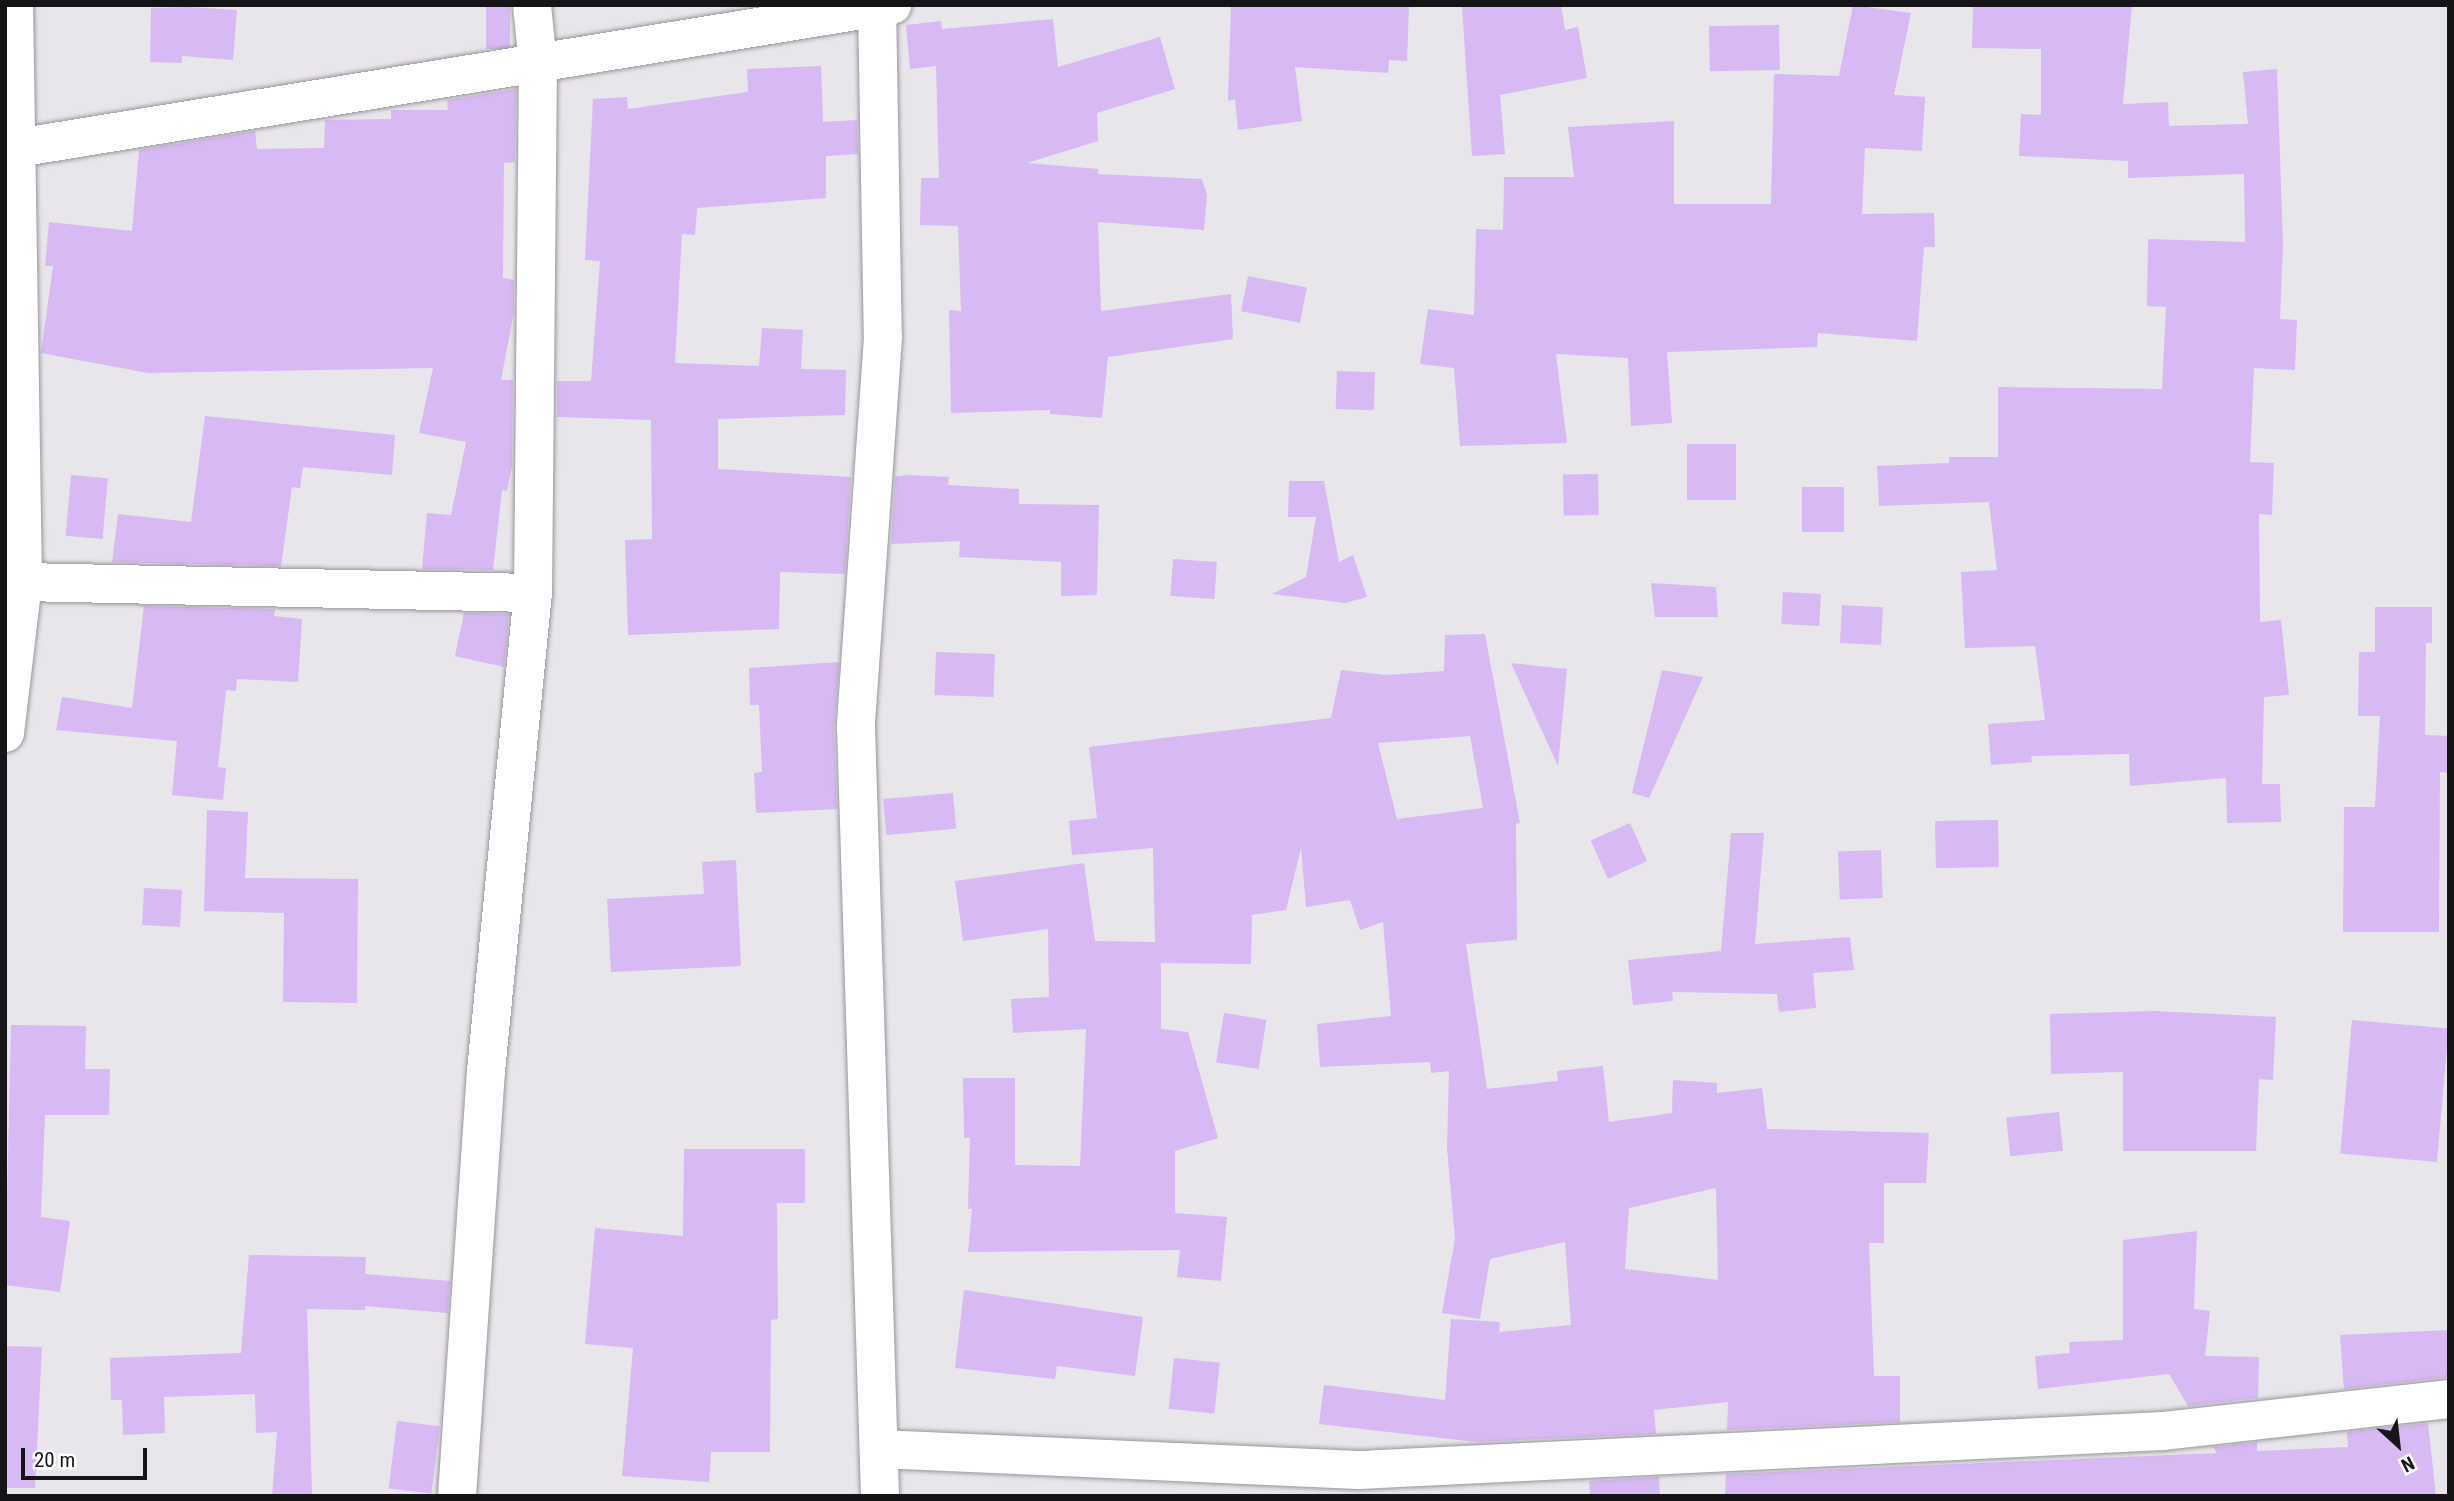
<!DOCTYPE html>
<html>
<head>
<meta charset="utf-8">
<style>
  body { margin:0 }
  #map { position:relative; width:2454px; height:1501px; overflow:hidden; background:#e8e5eb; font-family:"Roboto Condensed",sans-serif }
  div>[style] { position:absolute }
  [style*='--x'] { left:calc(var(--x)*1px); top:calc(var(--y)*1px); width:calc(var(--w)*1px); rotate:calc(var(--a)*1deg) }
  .building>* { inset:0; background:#d7b9f3; transform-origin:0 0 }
  .roads { filter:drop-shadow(0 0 2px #98959b) drop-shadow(0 0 2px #98959b) }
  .street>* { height:38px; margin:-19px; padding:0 19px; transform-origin:19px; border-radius:19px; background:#fff }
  span { translate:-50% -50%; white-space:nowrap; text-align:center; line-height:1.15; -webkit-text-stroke:6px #fff; paint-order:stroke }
  .frame { position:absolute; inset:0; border:7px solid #151416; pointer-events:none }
  .north { position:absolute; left:2363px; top:1410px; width:70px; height:70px; -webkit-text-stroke:5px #fff; paint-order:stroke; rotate:153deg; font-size:19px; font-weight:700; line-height:28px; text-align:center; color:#151416 }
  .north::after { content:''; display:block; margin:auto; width:24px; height:32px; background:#151416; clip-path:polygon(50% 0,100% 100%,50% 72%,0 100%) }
  .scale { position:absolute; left:21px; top:1448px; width:126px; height:32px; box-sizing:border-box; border:4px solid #151416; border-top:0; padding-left:9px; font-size:21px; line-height:24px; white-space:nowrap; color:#151416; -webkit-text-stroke:5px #fff; paint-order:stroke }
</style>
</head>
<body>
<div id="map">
  <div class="building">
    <i style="left:486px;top:5px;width:24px;height:44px"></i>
    <i style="clip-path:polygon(1231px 5px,1409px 5px,1407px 61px,1389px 60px,1388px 73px,1295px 67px,1302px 121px,1238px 130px,1235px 99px,1228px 101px)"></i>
    <i style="clip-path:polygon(1561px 5px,1565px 30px,1578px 27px,1587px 78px,1500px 95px,1505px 154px,1472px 156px,1462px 7px)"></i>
    <i style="clip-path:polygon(1853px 5px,1911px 13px,1894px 95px,1925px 97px,1922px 151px,1865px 148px,1862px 214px,1934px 213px,1935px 247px,1924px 247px,1917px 341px,1818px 333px,1817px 347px,1667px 352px,1672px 423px,1631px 426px,1628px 358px,1556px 354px,1567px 443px,1460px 446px,1454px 368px,1420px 364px,1428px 309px,1474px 315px,1476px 229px,1503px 230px,1504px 177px,1574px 177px,1568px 127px,1674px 121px,1674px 204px,1771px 204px,1774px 74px,1839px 76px)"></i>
    <i style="clip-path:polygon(1973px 5px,2132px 5px,2123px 104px,2168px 102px,2169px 126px,2248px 124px,2243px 72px,2277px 69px,2283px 245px,2280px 319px,2297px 320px,2295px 370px,2254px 368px,2250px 462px,2274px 463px,2272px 515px,2259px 514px,2260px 622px,2281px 620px,2289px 695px,2264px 697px,2262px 784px,2280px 784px,2281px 822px,2227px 823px,2226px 778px,2130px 786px,2129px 754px,2031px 756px,2032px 762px,1991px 765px,1988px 724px,2045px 720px,2035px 646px,1965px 648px,1961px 572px,1997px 570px,1989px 502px,1879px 506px,1877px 466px,1949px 463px,1949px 457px,1998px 457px,1998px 387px,2162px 389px,2166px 307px,2147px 306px,2148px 239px,2245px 242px,2244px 174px,2128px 178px,2128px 161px,2019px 156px,2021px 114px,2041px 115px,2041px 49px,1972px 48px)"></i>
    <i style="clip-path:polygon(189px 7px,237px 10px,233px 60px,182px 56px,182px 63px,150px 62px,151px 8px)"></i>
    <i style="clip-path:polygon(1053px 19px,1058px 67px,1160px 37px,1175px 89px,1097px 113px,1098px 141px,1027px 163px,1098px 169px,1098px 174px,1202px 179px,1207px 195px,1204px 230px,1098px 222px,1101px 311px,1231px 294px,1233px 339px,1108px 357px,1102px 418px,1050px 414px,1050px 410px,951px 413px,949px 310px,961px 311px,958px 226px,920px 225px,921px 178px,939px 178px,936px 66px,910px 69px,906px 25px,941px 21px,942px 29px)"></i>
    <i style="left:1779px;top:25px;width:45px;height:70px;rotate:89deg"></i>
    <i style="clip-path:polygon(821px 66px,823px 122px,857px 120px,858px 154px,826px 156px,826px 198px,697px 208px,695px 235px,682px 234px,675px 363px,759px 366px,762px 328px,803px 330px,801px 369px,846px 370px,845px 415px,718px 419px,718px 469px,851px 477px,845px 574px,780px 572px,779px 629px,628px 635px,625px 540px,652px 539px,651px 420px,557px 417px,557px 381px,591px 381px,600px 261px,585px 260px,593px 99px,627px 97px,628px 109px,748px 92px,747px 69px)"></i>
    <i style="clip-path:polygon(516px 89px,515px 162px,504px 163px,503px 278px,514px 280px,514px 312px,501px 380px,513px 380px,512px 466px,507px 491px,502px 490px,493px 570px,422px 569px,427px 513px,451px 515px,466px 442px,419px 433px,433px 368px,148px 373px,41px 353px,53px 266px,45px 266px,49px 222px,132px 231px,139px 150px,255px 131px,257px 149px,324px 148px,325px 120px,391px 119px,391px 110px,448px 110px,447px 100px)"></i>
    <i style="left:1248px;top:276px;width:60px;height:36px;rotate:11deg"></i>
    <i style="left:1337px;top:371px;width:38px;height:38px;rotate:2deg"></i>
    <i style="clip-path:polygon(205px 416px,395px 435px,392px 475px,303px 467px,300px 488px,292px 487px,281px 566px,112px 562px,118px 514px,191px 522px)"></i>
    <i style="left:1687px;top:444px;width:49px;height:56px"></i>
    <i style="left:1598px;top:474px;width:41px;height:35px;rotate:89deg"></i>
    <i style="left:71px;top:475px;width:37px;height:61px;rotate:5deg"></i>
    <i style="clip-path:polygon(907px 475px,949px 477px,948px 485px,1019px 489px,1019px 504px,1099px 505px,1097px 595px,1061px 596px,1061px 562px,959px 557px,960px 541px,891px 544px,895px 477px)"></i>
    <i style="clip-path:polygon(1289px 481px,1324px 481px,1339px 562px,1353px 555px,1367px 597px,1345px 603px,1272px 594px,1306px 577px,1316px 517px,1288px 517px)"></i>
    <i style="left:1802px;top:487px;width:42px;height:45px"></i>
    <i style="left:1173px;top:559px;width:44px;height:37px;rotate:4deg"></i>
    <i style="clip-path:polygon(1651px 583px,1716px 587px,1718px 617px,1655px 617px)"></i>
    <i style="left:1783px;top:592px;width:38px;height:32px;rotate:3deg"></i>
    <i style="left:1842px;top:605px;width:41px;height:38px;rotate:3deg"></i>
    <i style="clip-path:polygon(144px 606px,275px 609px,274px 616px,302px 619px,298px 682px,237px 679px,236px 691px,226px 690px,218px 767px,226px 768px,223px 800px,172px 795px,177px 741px,56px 730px,62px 697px,132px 708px)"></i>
    <i style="clip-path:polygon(2375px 607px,2432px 607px,2432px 643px,2426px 643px,2425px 735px,2449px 736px,2449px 773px,2440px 772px,2439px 932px,2343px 932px,2344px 807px,2375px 807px,2380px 716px,2358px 716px,2359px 652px,2375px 652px)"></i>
    <i style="clip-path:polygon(464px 613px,509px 614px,504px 667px,455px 656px)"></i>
    <i style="clip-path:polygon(evenodd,1485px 634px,1520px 823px,1516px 824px,1517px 940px,1466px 944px,1487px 1089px,1558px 1081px,1557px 1071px,1603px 1066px,1609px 1122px,1672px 1113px,1673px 1080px,1717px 1083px,1717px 1093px,1762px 1088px,1767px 1129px,1929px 1133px,1926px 1183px,1884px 1183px,1884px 1243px,1869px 1243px,1874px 1376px,1900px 1376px,1900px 1422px,1727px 1430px,1728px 1402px,1654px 1410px,1656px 1434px,1476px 1442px,1319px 1424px,1324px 1385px,1445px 1400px,1451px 1319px,1500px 1322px,1499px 1332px,1571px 1325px,1565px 1242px,1490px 1259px,1480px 1319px,1442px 1313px,1455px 1239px,1447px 1148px,1449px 1071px,1431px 1073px,1430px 1062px,1320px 1067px,1317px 1024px,1391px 1016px,1383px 922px,1360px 930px,1350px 900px,1306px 907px,1301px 848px,1286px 910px,1252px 915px,1251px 964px,1161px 963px,1161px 1029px,1188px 1032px,1218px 1138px,1175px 1151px,1175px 1213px,1227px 1217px,1221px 1281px,1177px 1277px,1180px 1250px,968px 1252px,972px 1209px,968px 1209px,970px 1138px,964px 1138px,963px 1078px,1015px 1078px,1015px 1165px,1080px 1166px,1086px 1029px,1013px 1033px,1011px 999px,1049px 997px,1048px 929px,963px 941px,955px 881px,1084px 863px,1095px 941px,1155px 942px,1153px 848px,1072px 855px,1069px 821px,1097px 818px,1089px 747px,1331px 718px,1341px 670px,1387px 675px,1444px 671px,1445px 635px,1485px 634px,1470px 736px,1483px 808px,1397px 819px,1378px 743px,1470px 736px,1485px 634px,1716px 1188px,1718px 1280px,1625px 1269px,1629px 1208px,1716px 1188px)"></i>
    <i style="left:936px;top:652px;width:59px;height:43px;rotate:2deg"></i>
    <i style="clip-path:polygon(839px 662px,834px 728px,837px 809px,756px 813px,754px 773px,762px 772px,759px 705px,750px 705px,749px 668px)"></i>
    <i style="clip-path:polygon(1511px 663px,1567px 669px,1558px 766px)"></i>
    <i style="clip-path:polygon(1662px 670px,1703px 677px,1649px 798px,1632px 793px)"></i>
    <i style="left:953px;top:793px;width:36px;height:70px;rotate:85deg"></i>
    <i style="clip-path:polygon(207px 810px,248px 812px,245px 878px,358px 879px,357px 1003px,283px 1002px,284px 913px,204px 911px)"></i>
    <i style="left:1998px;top:820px;width:47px;height:63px;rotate:89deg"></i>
    <i style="left:1630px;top:823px;width:42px;height:43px;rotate:66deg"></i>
    <i style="clip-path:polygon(1731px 833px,1764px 833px,1755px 944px,1850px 937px,1854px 970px,1813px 973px,1816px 1008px,1779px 1012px,1777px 994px,1672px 992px,1673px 1001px,1633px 1005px,1628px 960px,1721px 951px)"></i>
    <i style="left:1881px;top:850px;width:48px;height:43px;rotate:88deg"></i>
    <i style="clip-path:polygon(736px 860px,741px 966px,611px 972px,607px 899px,704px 894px,702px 862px)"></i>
    <i style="left:144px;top:888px;width:38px;height:37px;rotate:3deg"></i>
    <i style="clip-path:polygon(2154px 1011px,2276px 1017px,2273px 1080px,2259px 1079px,2256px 1151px,2123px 1151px,2123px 1072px,2051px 1074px,2050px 1014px)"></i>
    <i style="left:1224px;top:1013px;width:43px;height:50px;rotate:9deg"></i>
    <i style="left:2352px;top:1020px;width:97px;height:134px;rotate:5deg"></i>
    <i style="clip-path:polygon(11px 1025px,86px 1026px,85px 1069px,110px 1069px,109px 1115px,45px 1115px,41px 1217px,70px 1221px,60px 1292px,5px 1285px)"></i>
    <i style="left:2059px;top:1112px;width:39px;height:53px;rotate:84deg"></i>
    <i style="clip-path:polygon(684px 1149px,805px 1149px,805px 1203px,777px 1203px,778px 1319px,771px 1320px,770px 1452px,711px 1452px,709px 1482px,622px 1476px,633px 1348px,585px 1344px,595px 1228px,683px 1236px)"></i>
    <i style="clip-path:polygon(2197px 1231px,2194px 1309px,2210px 1311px,2205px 1356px,2259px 1357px,2258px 1398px,2188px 1406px,2169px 1374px,2038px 1389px,2035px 1356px,2070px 1353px,2069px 1342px,2123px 1340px,2123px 1240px)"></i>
    <i style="clip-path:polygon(249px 1255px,366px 1257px,365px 1274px,450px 1281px,448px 1313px,365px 1306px,365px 1310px,307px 1309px,312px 1496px,272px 1496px,277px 1432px,256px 1433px,255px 1394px,164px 1397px,165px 1433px,123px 1435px,122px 1400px,111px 1400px,110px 1358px,241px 1353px)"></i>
    <i style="clip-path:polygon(964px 1290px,1143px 1317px,1135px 1376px,1057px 1366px,1055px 1379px,955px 1368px)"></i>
    <i style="clip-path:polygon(2449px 1330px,2449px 1377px,2344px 1389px,2340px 1335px)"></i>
    <i style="clip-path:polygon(5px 1346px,42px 1347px,35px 1488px,5px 1488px)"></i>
    <i style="left:1174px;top:1358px;width:46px;height:51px;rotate:6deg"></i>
    <i style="left:397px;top:1421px;width:43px;height:68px;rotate:7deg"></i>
    <i style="clip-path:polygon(2428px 1423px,2436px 1496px,1725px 1496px,1726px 1474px,2217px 1453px,2213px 1447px,2257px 1442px,2257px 1451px,2348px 1447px,2347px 1432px)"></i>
    <i style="clip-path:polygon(1659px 1477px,1660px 1496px,1590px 1496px,1589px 1481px)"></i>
  </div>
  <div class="roads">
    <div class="street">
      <i style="--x:877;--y:5;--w:332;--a:89"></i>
      <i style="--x:883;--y:337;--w:391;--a:94"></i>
      <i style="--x:856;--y:727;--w:769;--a:88.21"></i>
      <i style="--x:5;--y:150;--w:899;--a:-9.28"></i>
      <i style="--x:23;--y:582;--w:510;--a:1.24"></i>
      <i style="--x:5;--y:733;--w:152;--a:-83.2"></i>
      <i style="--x:23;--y:582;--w:577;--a:-90.89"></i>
      <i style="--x:879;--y:1449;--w:480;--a:2.5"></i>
      <i style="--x:1359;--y:1470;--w:805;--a:-2.78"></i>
      <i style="--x:2163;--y:1431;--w:288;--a:-6.4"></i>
      <i style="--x:457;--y:1496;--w:426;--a:-86.1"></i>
      <i style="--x:486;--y:1071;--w:480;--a:-84.4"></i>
      <i style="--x:533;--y:593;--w:528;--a:-89.46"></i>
      <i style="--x:538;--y:65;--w:60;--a:-95.7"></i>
    </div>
  </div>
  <div class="frame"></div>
  <div class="north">N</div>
  <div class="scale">20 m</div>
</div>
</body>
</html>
